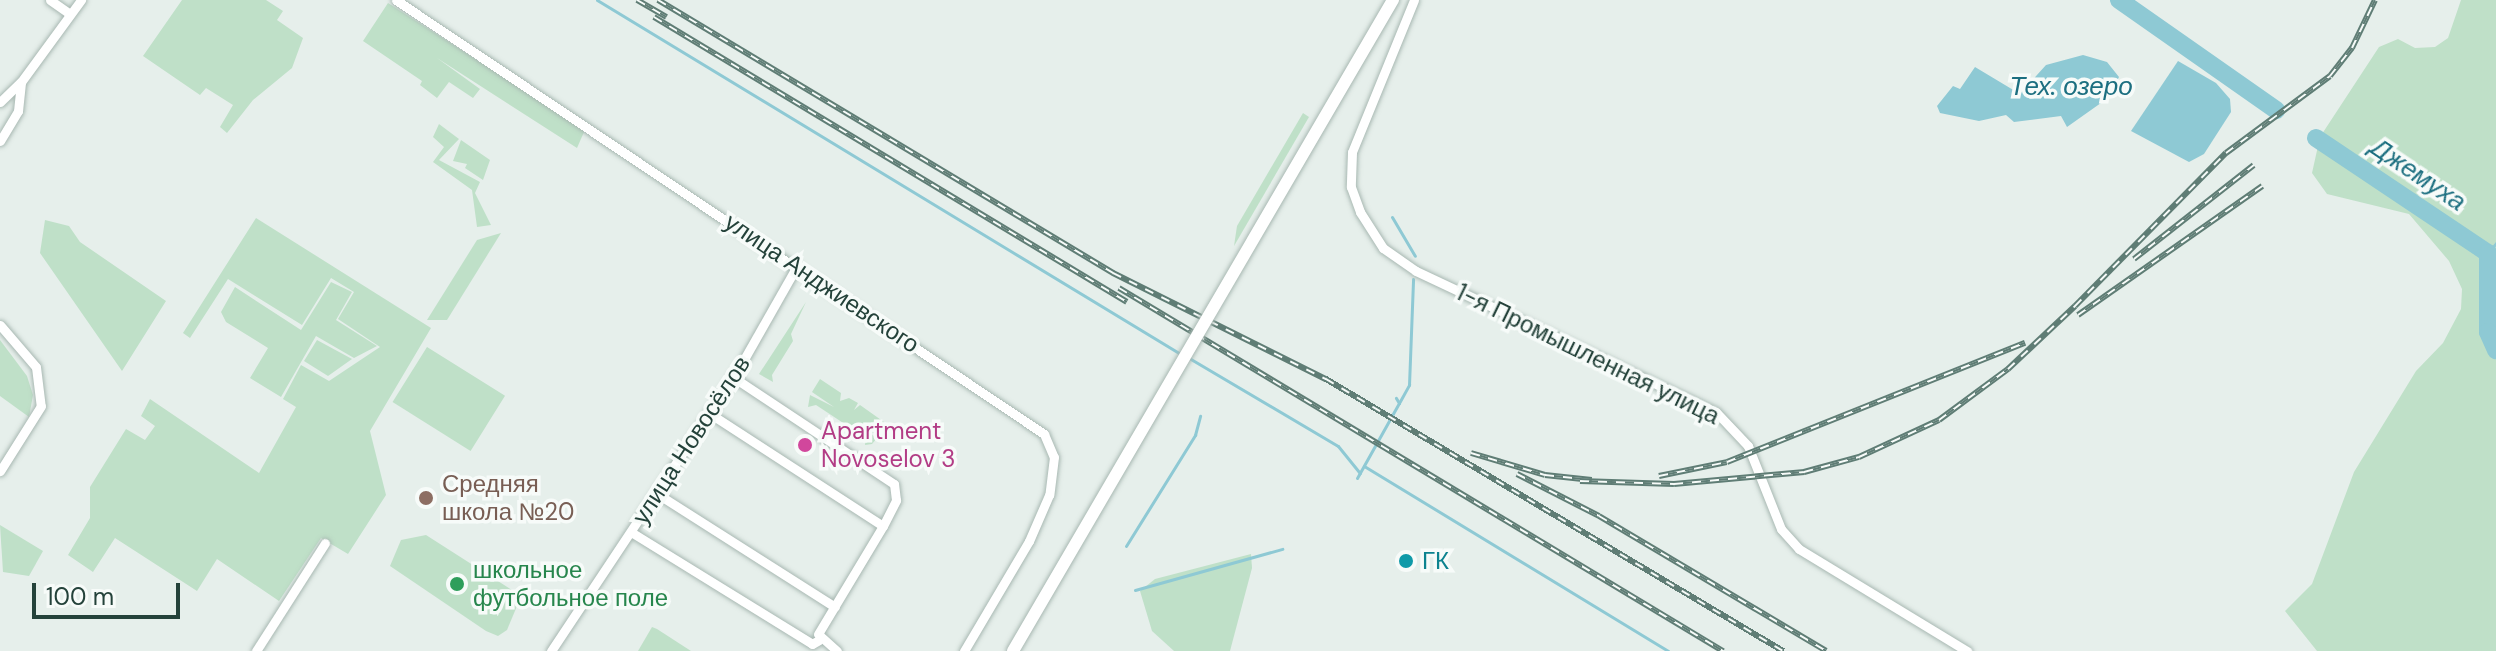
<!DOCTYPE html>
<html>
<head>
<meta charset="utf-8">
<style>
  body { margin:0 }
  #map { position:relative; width:2496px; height:651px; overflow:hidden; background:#e6efeb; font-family:"DM Sans",sans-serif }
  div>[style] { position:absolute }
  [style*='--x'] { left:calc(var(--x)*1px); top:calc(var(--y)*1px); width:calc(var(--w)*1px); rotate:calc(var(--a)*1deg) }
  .green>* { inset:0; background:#bfe0c8; transform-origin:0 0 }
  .water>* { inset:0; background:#8ec9d4 }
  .stream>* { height:3px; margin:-1.5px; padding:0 1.5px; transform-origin:1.5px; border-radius:1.5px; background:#8ec9d4 }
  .river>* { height:18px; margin:-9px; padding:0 9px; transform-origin:9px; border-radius:9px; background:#8ec9d4 }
  .roads { filter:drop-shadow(0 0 2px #a8b8b2) drop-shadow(0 0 2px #a8b8b2) }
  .minor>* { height:9px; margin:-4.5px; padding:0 4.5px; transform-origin:4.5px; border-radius:4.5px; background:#fff }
  .rail>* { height:6px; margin-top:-3px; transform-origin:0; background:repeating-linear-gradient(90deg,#f7fbf9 0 9px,#5f7d75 0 18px); box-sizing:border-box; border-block:2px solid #5f7d75 }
  .bridges { filter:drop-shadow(0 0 2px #a8b8b2) drop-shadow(0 0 2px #a8b8b2) }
  .tertiary-bridge>* { height:12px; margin:-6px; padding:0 6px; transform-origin:6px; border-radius:6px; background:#fff }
  .dots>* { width:22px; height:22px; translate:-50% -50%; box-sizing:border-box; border:4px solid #f7fbf9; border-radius:50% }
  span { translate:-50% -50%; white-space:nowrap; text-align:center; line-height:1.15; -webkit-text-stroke:7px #f7fbf9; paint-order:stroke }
  .street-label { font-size:24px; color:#24423a }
  .hotel-label { font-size:24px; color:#b23c85 }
  .left { translate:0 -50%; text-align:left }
  .education-label { font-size:24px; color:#785e54 }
  .culture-label { font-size:24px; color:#0d838f }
  .leisure-label { font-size:24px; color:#27864d }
  .water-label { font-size:26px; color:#1c6f80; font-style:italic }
  .scale { position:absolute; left:32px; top:583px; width:148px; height:36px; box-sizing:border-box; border:4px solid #24423a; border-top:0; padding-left:10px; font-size:24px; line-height:28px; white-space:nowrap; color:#24423a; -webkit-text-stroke:6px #f7fbf9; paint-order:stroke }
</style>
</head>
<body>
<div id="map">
  <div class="green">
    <i style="clip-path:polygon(182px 0,266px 0,283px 11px,277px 20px,303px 38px,292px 68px,253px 100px,227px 133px,220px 127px,233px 105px,206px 88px,200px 95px,143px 56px)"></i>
    <i style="clip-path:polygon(2461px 0,2496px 0,2496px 280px,2489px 283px,2496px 293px,2496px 651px,2317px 651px,2285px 611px,2312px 584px,2354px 472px,2416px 371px,2443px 343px,2461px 309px,2462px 289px,2449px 261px,2409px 214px,2327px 194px,2312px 173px,2320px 137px,2379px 47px,2398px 39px,2415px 48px,2435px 47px,2448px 38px)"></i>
    <i style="clip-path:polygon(388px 3px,578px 125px,584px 132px,577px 148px,437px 58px,480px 89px,473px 98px,449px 82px,437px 98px,420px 85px,422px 81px,363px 41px)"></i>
    <i style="clip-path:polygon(1303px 113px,1309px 117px,1234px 246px,1237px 226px)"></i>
    <i style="clip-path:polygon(439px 124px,459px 139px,439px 160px,480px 182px,475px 193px,491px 225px,477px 227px,472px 190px,433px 162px,444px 147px,433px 137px)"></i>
    <i style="clip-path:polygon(461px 140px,490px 160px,483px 180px,465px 168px,467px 164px,453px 161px)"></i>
    <i style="clip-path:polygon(256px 218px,431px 328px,370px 431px,386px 495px,348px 554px,321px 538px,279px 601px,217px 559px,197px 591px,115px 538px,93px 572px,68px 555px,90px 518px,90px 487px,126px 429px,145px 440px,155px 426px,141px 416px,150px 399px,259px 473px,296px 407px,283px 399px,301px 365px,329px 381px,380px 347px,338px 319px,354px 292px,331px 278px,302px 325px,228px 279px,190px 338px,183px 333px)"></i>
    <i style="clip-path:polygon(45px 220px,69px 226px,80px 242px,166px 301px,122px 371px,40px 253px)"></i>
    <i style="clip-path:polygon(501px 233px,447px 320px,427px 320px,477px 240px)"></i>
    <i style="clip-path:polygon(331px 282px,352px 292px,336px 320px,377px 346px,354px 358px,316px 336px,281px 397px,250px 378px,268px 348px,226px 322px,221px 312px,235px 287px,301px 330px)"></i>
    <i style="clip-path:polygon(806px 302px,791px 334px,793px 341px,772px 375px,773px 382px,759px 374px)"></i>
    <i style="clip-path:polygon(0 340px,27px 376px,33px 395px,29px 417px,0 396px)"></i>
    <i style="clip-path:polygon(317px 340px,352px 359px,328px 376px,304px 361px)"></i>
    <i style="left:427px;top:347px;width:92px;height:65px;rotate:32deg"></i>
    <i style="clip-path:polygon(820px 379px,841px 393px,840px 401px,849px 398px,858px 403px,854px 410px,860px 405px,884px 422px,878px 435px,857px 425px,877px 438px,872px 444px,865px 445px,866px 438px,816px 405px,808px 407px,810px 395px,834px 407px,812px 392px)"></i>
    <i style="clip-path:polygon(0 525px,43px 551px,29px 576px,3px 572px)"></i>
    <i style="clip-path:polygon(426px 535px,515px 592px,520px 599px,507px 630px,498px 636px,486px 631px,390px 566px,401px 540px)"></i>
    <i style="clip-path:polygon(1251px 554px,1252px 568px,1230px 651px,1174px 651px,1152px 631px,1140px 591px,1155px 579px)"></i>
    <i style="clip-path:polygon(652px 627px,657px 629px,691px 651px,638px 651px)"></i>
  </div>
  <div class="water">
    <i style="clip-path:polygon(2083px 55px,2107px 62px,2119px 77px,2108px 98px,2067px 127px,2061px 116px,2014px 122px,2006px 115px,1979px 121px,1940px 113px,1937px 106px,1953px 86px,1960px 89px,1975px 67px,2020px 94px,2046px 65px)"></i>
    <i style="clip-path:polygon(2178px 61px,2216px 83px,2230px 99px,2231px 112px,2204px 154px,2189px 162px,2131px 131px)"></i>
  </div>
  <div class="stream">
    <i style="--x:597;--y:0;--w:684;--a:31.25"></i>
    <i style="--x:1392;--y:217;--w:45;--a:59.5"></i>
    <i style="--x:2488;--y:253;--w:13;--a:-51"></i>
    <i style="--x:1189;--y:358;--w:173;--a:30.6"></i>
    <i style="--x:1338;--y:446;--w:35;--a:51"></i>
    <i style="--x:1399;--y:403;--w:21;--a:-61"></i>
    <i style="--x:1409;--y:385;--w:106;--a:-87.8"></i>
    <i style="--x:1364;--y:466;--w:356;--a:31.3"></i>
    <i style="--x:1357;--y:478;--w:86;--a:-60.8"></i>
    <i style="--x:1399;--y:403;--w:6;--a:-121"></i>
    <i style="--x:1126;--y:546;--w:131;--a:-58.1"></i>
    <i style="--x:1195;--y:435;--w:20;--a:-75"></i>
    <i style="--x:1135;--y:590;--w:153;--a:-15.6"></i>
  </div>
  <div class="river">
    <i style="--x:2119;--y:0;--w:192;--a:35"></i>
    <i style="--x:2316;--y:138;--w:207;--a:33.8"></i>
    <i style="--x:2488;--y:253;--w:79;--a:90"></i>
    <i style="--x:2488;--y:332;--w:20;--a:66"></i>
  </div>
  <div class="roads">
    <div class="minor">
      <i style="--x:50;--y:0;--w:24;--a:35"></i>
      <i style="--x:396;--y:0;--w:780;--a:33.81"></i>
      <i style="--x:1044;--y:434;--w:25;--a:67"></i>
      <i style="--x:1054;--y:457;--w:38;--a:97"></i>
      <i style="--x:1049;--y:495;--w:50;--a:113.5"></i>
      <i style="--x:1029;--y:541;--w:128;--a:120.6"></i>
      <i style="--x:1414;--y:0;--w:164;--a:112.2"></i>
      <i style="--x:1352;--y:152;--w:35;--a:92"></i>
      <i style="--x:1351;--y:187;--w:27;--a:70"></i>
      <i style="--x:1360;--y:212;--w:43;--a:57.4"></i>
      <i style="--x:1383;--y:248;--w:40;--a:34.9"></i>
      <i style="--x:1416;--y:271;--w:331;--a:25.2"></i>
      <i style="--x:1716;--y:412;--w:47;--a:46.7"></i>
      <i style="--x:1748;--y:446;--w:89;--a:68.3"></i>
      <i style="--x:1781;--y:529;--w:27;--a:48"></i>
      <i style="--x:1799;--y:549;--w:197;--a:31.3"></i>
      <i style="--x:0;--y:102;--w:29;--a:-44"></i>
      <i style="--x:0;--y:141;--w:35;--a:-59"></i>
      <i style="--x:18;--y:111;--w:29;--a:-84"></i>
      <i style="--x:21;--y:82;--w:102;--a:-53.8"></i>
      <i style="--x:0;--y:325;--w:55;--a:49.4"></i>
      <i style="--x:36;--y:367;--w:39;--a:83"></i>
      <i style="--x:41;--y:406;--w:77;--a:122.2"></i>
      <i style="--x:709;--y:413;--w:207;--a:33"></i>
      <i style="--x:883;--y:526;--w:29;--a:-63"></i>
      <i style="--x:896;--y:500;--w:16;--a:-97"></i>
      <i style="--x:894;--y:484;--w:193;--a:-146.4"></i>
      <i style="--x:656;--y:493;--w:212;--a:32.5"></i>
      <i style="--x:631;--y:532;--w:213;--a:31.7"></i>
      <i style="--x:812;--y:644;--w:8;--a:-30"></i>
      <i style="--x:256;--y:651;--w:128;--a:-57.4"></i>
      <i style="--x:551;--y:651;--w:340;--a:-56.4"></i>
      <i style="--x:739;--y:368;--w:117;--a:-60.4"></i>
      <i style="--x:837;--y:651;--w:25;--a:-138"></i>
      <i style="--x:818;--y:634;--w:126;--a:-59"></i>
    </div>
  </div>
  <div class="rail">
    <i style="--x:637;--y:0;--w:34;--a:30"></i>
    <i style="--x:658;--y:0;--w:531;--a:30.96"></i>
    <i style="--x:1113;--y:273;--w:238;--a:26.5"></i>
    <i style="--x:1326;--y:379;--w:532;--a:30.76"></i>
    <i style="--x:654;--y:17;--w:552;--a:31.07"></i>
    <i style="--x:2134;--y:259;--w:152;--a:-38.1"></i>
    <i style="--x:1119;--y:288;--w:705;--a:31.01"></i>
    <i style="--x:2078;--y:315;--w:225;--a:-35"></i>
    <i style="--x:1471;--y:453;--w:77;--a:16.6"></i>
    <i style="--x:1545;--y:475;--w:47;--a:6.1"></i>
    <i style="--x:1517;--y:474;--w:92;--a:27.1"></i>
    <i style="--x:1599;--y:516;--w:264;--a:30.7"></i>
    <i style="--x:1659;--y:476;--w:69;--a:-11.6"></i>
    <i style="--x:1727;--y:462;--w:321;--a:-21.8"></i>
    <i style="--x:1580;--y:481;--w:94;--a:1.8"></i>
    <i style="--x:1674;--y:484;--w:131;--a:-5.3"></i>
    <i style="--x:1804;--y:472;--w:57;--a:-15.3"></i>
    <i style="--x:1859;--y:457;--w:88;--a:-24.8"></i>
    <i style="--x:1939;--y:420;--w:86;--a:-36.5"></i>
    <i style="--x:2008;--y:369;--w:92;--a:-43.2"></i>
    <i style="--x:2075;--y:306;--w:215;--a:-45.4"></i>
    <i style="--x:2226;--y:153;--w:129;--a:-36.5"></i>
    <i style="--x:2330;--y:76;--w:36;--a:-52"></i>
    <i style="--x:2352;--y:48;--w:53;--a:-64.4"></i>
  </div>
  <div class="bridges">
    <div class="tertiary-bridge">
      <i style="--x:1013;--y:651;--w:754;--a:-59.73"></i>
    </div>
  </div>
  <div class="dots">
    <i style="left:805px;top:445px;background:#d1479c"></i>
    <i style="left:426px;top:498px;background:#8d6e63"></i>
    <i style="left:1406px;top:561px;background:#0f9aa8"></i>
    <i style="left:457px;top:584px;background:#2e9e5b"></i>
  </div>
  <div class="street-label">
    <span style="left:822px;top:283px;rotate:34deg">улица Анджиевского</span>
    <span style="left:1588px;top:354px;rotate:26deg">1-я Промышленная улица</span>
    <span style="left:691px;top:440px;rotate:-57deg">улица Новосёлов</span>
  </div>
  <div class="hotel-label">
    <span class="left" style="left:821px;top:445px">Apartment<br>Novoselov 3</span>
  </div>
  <div class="education-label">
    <span class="left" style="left:442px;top:498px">Средняя<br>школа №20</span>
  </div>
  <div class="culture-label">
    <span class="left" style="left:1422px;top:561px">ГК</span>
  </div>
  <div class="leisure-label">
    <span class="left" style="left:473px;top:584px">школьное<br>футбольное поле</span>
  </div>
  <div class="water-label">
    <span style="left:2071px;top:87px">Тех. озеро</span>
    <span style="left:2418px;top:175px;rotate:34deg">Джемуха</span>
  </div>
  <div class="scale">100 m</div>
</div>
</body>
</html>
